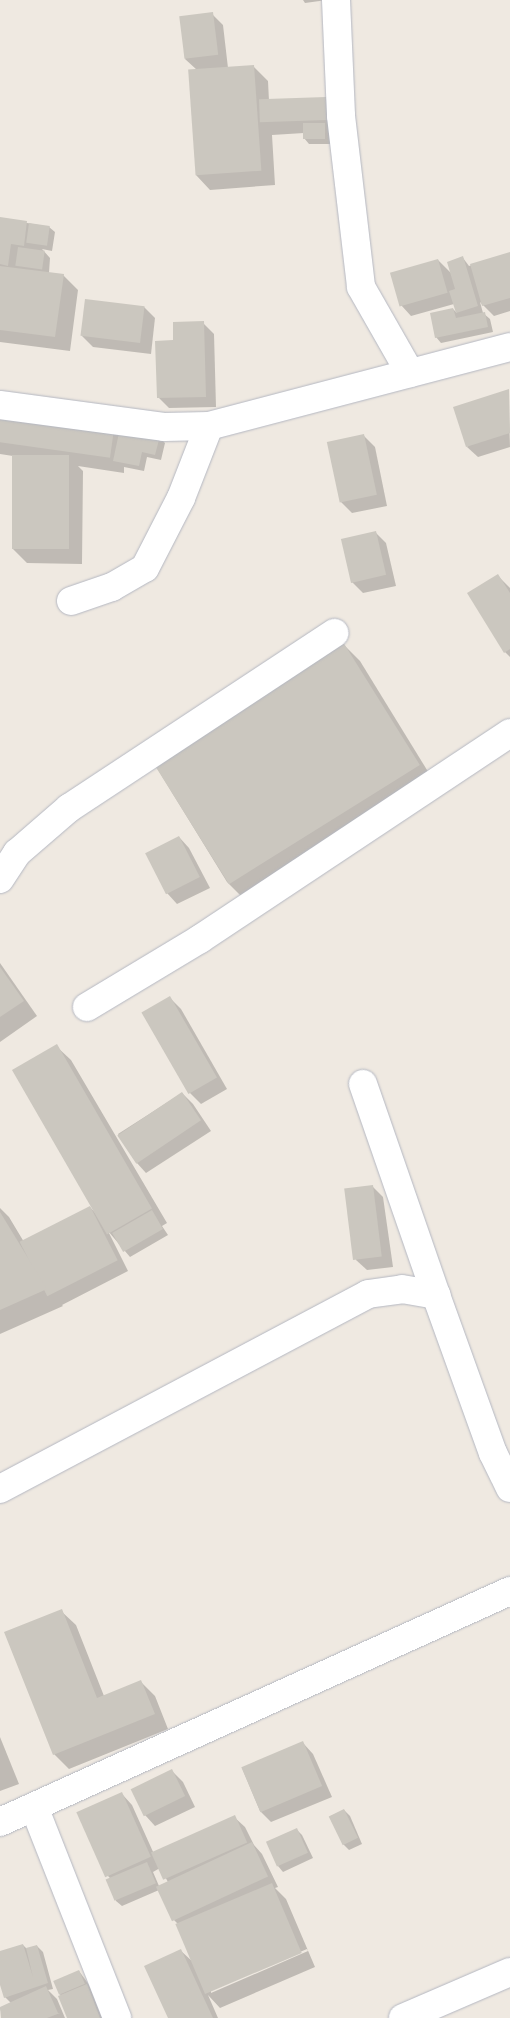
<!DOCTYPE html>
<html>
<head>
<meta charset="utf-8">
<style>
  body { margin:0 }
  #map { position:relative; width:510px; height:2018px; overflow:hidden; background:#efe9e1; font-family:Rubik,sans-serif }
  div>[style] { position:absolute }
  [style*='--x'] { left:calc(var(--x)*1px); top:calc(var(--y)*1px); width:calc(var(--w)*1px); rotate:calc(var(--a)*1deg) }
  .shadow>* { inset:0; background:#0003 }
  .building>* { inset:0; background:#cbc7bf; transform-origin:0 0 }
  .roads { filter:drop-shadow(0 0 1px #b4b7c1) drop-shadow(0 0 1px #b4b7c1) }
  .minor>* { height:28px; margin:-14px; padding:0 14px; transform-origin:14px; border-radius:14px; background:#fff }
  span { translate:-50% -50%; white-space:nowrap; text-align:center; line-height:1.15; -webkit-text-stroke:4px #fff; paint-order:stroke }
</style>
</head>
<body>
<div id="map">
  <div class="shadow">
    <i style="clip-path:polygon(303px 0,327px 0,305px 3px)"></i>
    <i style="clip-path:polygon(212px 14px,223px 25px,228px 68px,253px 66px,268px 81px,269px 101px,325px 98px,336px 109px,330px 131px,330px 144px,309px 144px,304px 138px,304px 133px,272px 135px,275px 185px,210px 190px,196px 175px,197px 70px,185px 59px)"></i>
    <i style="clip-path:polygon(0 218px,49px 227px,55px 232px,52px 251px,42px 249px,50px 258px,49px 273px,63px 275px,78px 290px,70px 351px,0 342px)"></i>
    <i style="clip-path:polygon(510px 253px,510px 311px,494px 316px,480px 302px,483px 313px,490px 319px,493px 332px,441px 343px,436px 337px,453px 309px,457px 313px,454px 304px,411px 316px,401px 305px,438px 260px,452px 274px,463px 258px,469px 266px)"></i>
    <i style="clip-path:polygon(144px 307px,155px 318px,151px 354px,93px 347px,82px 336px)"></i>
    <i style="clip-path:polygon(203px 323px,214px 334px,216px 407px,169px 408px,158px 397px,174px 342px)"></i>
    <i style="clip-path:polygon(508px 390px,510px 447px,478px 457px,467px 447px)"></i>
    <i style="clip-path:polygon(0 408px,159px 437px,165px 443px,161px 460px,147px 457px,144px 471px,124px 467px,124px 473px,78px 466px,83px 471px,82px 564px,27px 563px,12px 548px,13px 456px,0 454px)"></i>
    <i style="clip-path:polygon(364px 436px,375px 447px,387px 506px,352px 513px,341px 502px)"></i>
    <i style="clip-path:polygon(375px 532px,386px 543px,396px 586px,363px 593px,352px 582px)"></i>
    <i style="clip-path:polygon(498px 576px,510px 588px,510px 657px,505px 652px)"></i>
    <i style="clip-path:polygon(343px 644px,360px 661px,435px 783px,244px 899px,227px 882px,152px 760px)"></i>
    <i style="clip-path:polygon(179px 837px,189px 848px,210px 888px,177px 904px,167px 893px)"></i>
    <i style="clip-path:polygon(0 963px,37px 1016px,0 1042px)"></i>
    <i style="clip-path:polygon(170px 998px,181px 1009px,227px 1089px,201px 1104px,190px 1093px)"></i>
    <i style="clip-path:polygon(56px 1046px,71px 1060px,167px 1223px,162px 1226px,168px 1235px,130px 1257px,108px 1231px,128px 1271px,62px 1305px,63px 1306px,0 1334px,0 1208px,9px 1217px,24px 1242px,90px 1207px,99px 1217px)"></i>
    <i style="clip-path:polygon(182px 1093px,193px 1104px,211px 1131px,146px 1173px,136px 1162px,118px 1134px)"></i>
    <i style="clip-path:polygon(372px 1186px,383px 1197px,393px 1267px,367px 1270px,356px 1260px)"></i>
    <i style="clip-path:polygon(61px 1611px,76px 1625px,104px 1696px,141px 1682px,155px 1696px,168px 1729px,69px 1769px,54px 1754px)"></i>
    <i style="clip-path:polygon(0 1737px,19px 1784px,0 1791px)"></i>
    <i style="clip-path:polygon(303px 1743px,313px 1754px,332px 1797px,271px 1822px,260px 1811px,242px 1768px)"></i>
    <i style="clip-path:polygon(172px 1771px,183px 1782px,195px 1807px,155px 1826px,145px 1815px)"></i>
    <i style="clip-path:polygon(evenodd,122px 1794px,132px 1805px,154px 1854px,234px 1817px,245px 1827px,254px 1845px,262px 1854px,278px 1887px,275px 1888px,286px 1899px,315px 1967px,220px 2008px,208px 1995px,218px 2018px,170px 2018px,180px 1950px,193px 1962px,178px 1924px,173px 1919px,159px 1890px,122px 1906px,116px 1901px,111px 1879px,108px 1876px,122px 1794px,160px 1868px,168px 1882px,159px 1886px,153px 1872px,160px 1868px,122px 1794px,307px 1949px,308px 1951px,211px 1993px,211px 1990px,307px 1949px)"></i>
    <i style="clip-path:polygon(344px 1810px,350px 1816px,362px 1844px,349px 1850px,344px 1845px,331px 1816px)"></i>
    <i style="clip-path:polygon(297px 1830px,302px 1835px,313px 1858px,283px 1872px,278px 1866px)"></i>
    <i style="clip-path:polygon(23px 1945px,27px 1949px,37px 1946px,43px 1952px,53px 1989px,48px 1990px,57px 1999px,65px 2018px,3px 2018px,0 2008px,11px 2003px,5px 1997px,0 1981px,0 1952px)"></i>
    <i style="clip-path:polygon(79px 1971px,98px 1997px,106px 2018px,68px 2018px,60px 1994px)"></i>
  </div>
  <div class="building">
    <i style="left:213px;top:12px;width:43px;height:34px;rotate:83deg"></i>
    <i style="left:254px;top:65px;width:106px;height:66px;rotate:86deg"></i>
    <i style="left:326px;top:97px;width:23px;height:67px;rotate:88deg"></i>
    <i style="left:303px;top:123px;width:22px;height:16px"></i>
    <i style="clip-path:polygon(0 217px,27px 221px,24px 246px,11px 244px,8px 266px,0 264px)"></i>
    <i style="left:29px;top:223px;width:21px;height:20px;rotate:8deg"></i>
    <i style="left:18px;top:247px;width:27px;height:19px;rotate:8deg"></i>
    <i style="clip-path:polygon(510px 252px,510px 298px,482px 306px,470px 264px)"></i>
    <i style="clip-path:polygon(463px 256px,478px 306px,456px 313px,449px 291px,455px 289px,447px 262px)"></i>
    <i style="left:438px;top:259px;width:35px;height:50px;rotate:74deg"></i>
    <i style="clip-path:polygon(0 266px,64px 274px,55px 337px,0 330px)"></i>
    <i style="left:85px;top:299px;width:60px;height:37px;rotate:7deg"></i>
    <i style="clip-path:polygon(453px 308px,456px 318px,485px 312px,488px 327px,435px 338px,430px 313px)"></i>
    <i style="clip-path:polygon(204px 321px,206px 397px,157px 398px,155px 341px,173px 340px,173px 322px)"></i>
    <i style="clip-path:polygon(509px 389px,510px 433px,466px 447px,453px 407px)"></i>
    <i style="left:0;top:407px;width:116px;height:35px;rotate:8deg"></i>
    <i style="clip-path:polygon(120px 428px,160px 436px,155px 455px,142px 452px,139px 466px,113px 461px)"></i>
    <i style="left:364px;top:434px;width:62px;height:38px;rotate:78deg"></i>
    <i style="left:12px;top:455px;width:57px;height:94px"></i>
    <i style="left:376px;top:531px;width:45px;height:36px;rotate:77deg"></i>
    <i style="clip-path:polygon(498px 574px,510px 593px,510px 649px,504px 653px,467px 593px)"></i>
    <i style="left:343px;top:642px;width:145px;height:225px;rotate:58deg"></i>
    <i style="left:179px;top:836px;width:46px;height:38px;rotate:63deg"></i>
    <i style="clip-path:polygon(0 967px,24px 1001px,0 1017px)"></i>
    <i style="left:170px;top:996px;width:94px;height:33px;rotate:60deg"></i>
    <i style="left:57px;top:1044px;width:190px;height:52px;rotate:60deg"></i>
    <i style="left:182px;top:1092px;width:34px;height:78px;rotate:56deg"></i>
    <i style="left:373px;top:1185px;width:72px;height:29px;rotate:83deg"></i>
    <i style="left:90px;top:1206px;width:61px;height:79px;rotate:63deg"></i>
    <i style="left:152px;top:1210px;width:22px;height:46px;rotate:60deg"></i>
    <i style="clip-path:polygon(0 1212px,47px 1289px,0 1310px)"></i>
    <i style="clip-path:polygon(62px 1609px,97px 1698px,141px 1680px,155px 1714px,53px 1755px,4px 1632px)"></i>
    <i style="left:303px;top:1741px;width:49px;height:67px;rotate:67deg"></i>
    <i style="left:172px;top:1769px;width:30px;height:46px;rotate:64deg"></i>
    <i style="left:122px;top:1792px;width:71px;height:50px;rotate:66deg"></i>
    <i style="left:344px;top:1809px;width:32px;height:17px;rotate:64deg"></i>
    <i style="left:235px;top:1815px;width:30px;height:92px;rotate:66deg"></i>
    <i style="left:297px;top:1828px;width:27px;height:34px;rotate:66deg"></i>
    <i style="left:252px;top:1842px;width:38px;height:106px;rotate:65deg"></i>
    <i style="left:147px;top:1862px;width:23px;height:45px;rotate:67deg"></i>
    <i style="left:272px;top:1883px;width:76px;height:105px;rotate:67deg"></i>
    <i style="clip-path:polygon(23px 1944px,33px 1977px,26px 1948px,37px 1945px,48px 1983px,4px 1998px,0 1985px,0 1951px)"></i>
    <i style="clip-path:polygon(181px 1949px,213px 2018px,168px 2018px,144px 1966px)"></i>
    <i style="left:79px;top:1970px;width:15px;height:28px;rotate:67deg"></i>
    <i style="clip-path:polygon(87px 1984px,100px 2018px,67px 2018px,58px 1996px)"></i>
    <i style="clip-path:polygon(46px 1986px,58px 2013px,60px 2013px,47px 2018px,1px 2018px,0 2007px)"></i>
  </div>
  <div class="roads">
    <div class="minor">
      <i style="--x:336;--y:0;--w:116;--a:87.5"></i>
      <i style="--x:341;--y:116;--w:172;--a:83.3"></i>
      <i style="--x:361;--y:287;--w:99;--a:60.3"></i>
      <i style="--x:0;--y:405;--w:165;--a:7.6"></i>
      <i style="--x:164;--y:427;--w:45;--a:-1.3"></i>
      <i style="--x:209;--y:426;--w:311;--a:-14.7"></i>
      <i style="--x:71;--y:601;--w:43;--a:-18.9"></i>
      <i style="--x:112;--y:587;--w:38;--a:-30"></i>
      <i style="--x:145;--y:568;--w:79;--a:-62.8"></i>
      <i style="--x:181;--y:498;--w:77;--a:-68.7"></i>
      <i style="--x:0;--y:879;--w:31;--a:-57"></i>
      <i style="--x:17;--y:853;--w:69;--a:-40.9"></i>
      <i style="--x:69;--y:808;--w:318;--a:-33.4"></i>
      <i style="--x:87;--y:1007;--w:132;--a:-31"></i>
      <i style="--x:200;--y:939;--w:372;--a:-33.6"></i>
      <i style="--x:363;--y:1084;--w:223;--a:70.9"></i>
      <i style="--x:0;--y:1489;--w:416;--a:-27.9"></i>
      <i style="--x:368;--y:1294;--w:34;--a:-8"></i>
      <i style="--x:402;--y:1289;--w:35;--a:10"></i>
      <i style="--x:436;--y:1295;--w:168;--a:70.2"></i>
      <i style="--x:493;--y:1453;--w:39;--a:64"></i>
      <i style="--x:34;--y:1807;--w:227;--a:68.5"></i>
      <i style="--x:0;--y:1822;--w:560;--a:-24.37"></i>
      <i style="--x:403;--y:2018;--w:116;--a:-23.3"></i>
    </div>
  </div>
</div>
</body>
</html>
